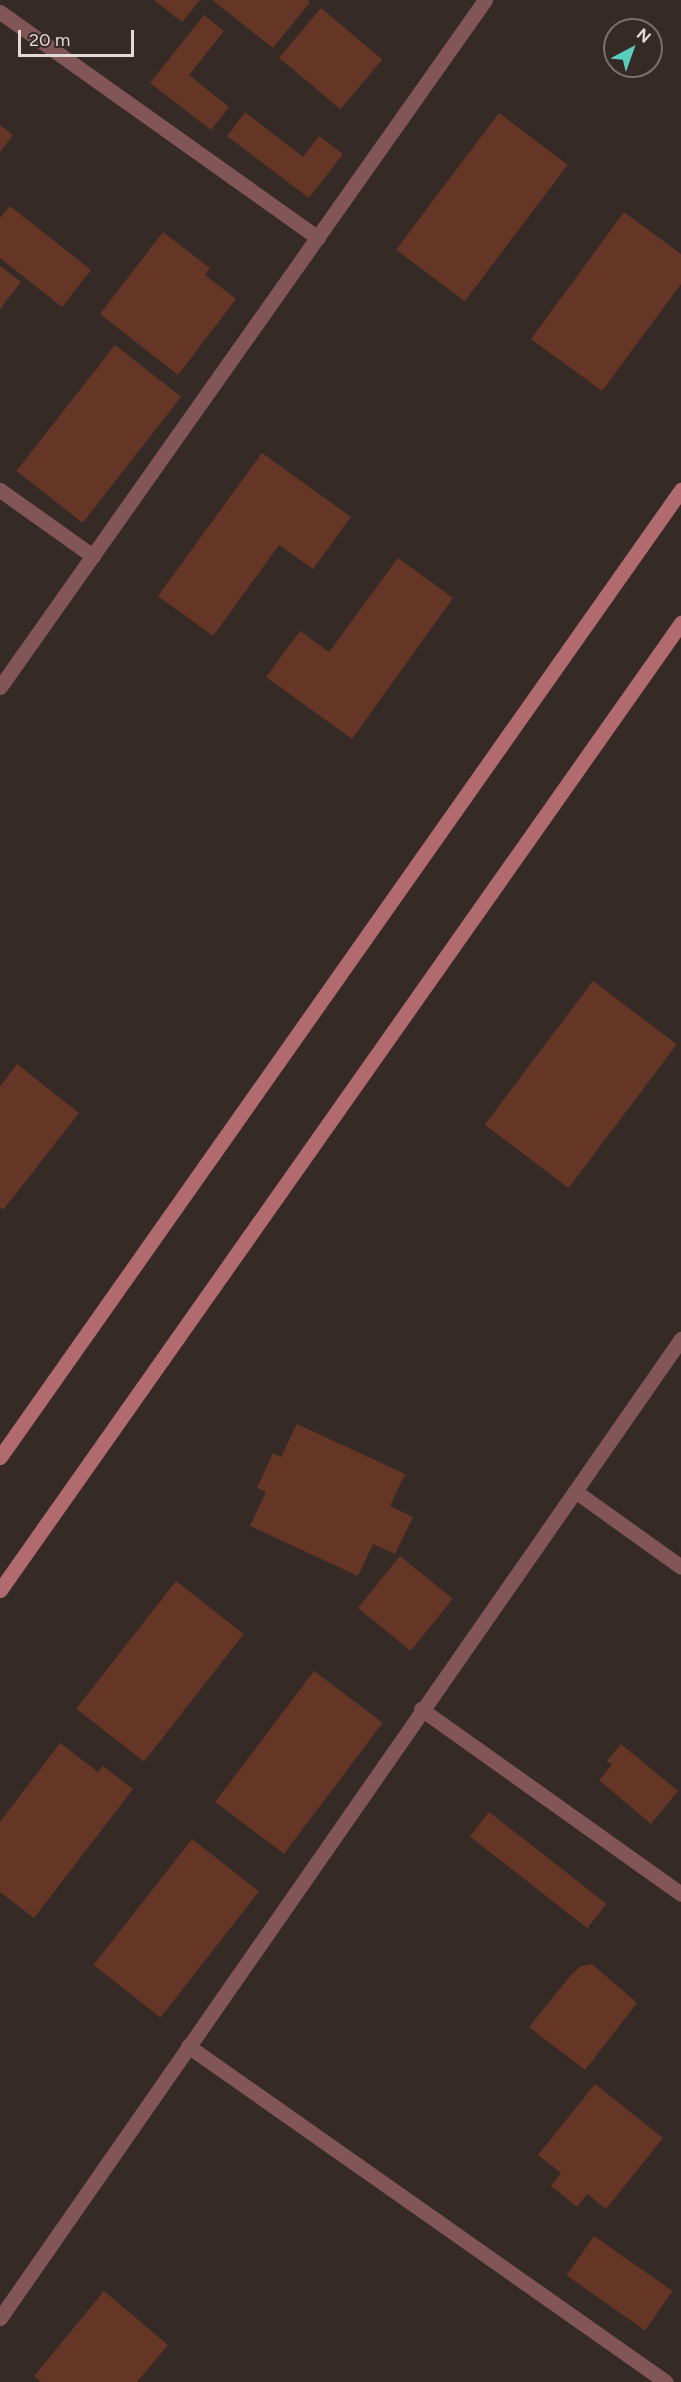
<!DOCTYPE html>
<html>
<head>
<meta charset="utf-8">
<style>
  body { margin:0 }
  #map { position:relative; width:681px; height:2382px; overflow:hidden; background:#362a26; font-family:Figtree,sans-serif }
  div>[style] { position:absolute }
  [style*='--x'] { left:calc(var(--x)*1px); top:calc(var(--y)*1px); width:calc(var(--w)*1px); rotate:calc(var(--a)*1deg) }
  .building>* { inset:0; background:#653625; transform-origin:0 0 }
  .minor>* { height:15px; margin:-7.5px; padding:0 7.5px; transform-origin:7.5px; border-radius:7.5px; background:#825556 }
  .secondary>* { height:15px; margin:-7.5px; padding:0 7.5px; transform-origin:7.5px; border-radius:7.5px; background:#b16a6d }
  span { translate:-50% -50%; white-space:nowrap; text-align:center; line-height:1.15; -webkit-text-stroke:4.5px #362a26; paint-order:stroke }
  .north { position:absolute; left:603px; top:18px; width:60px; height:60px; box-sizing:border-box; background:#362a26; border:2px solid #7b706d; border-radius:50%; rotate:41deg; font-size:16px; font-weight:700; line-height:24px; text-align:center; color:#e2dad7 }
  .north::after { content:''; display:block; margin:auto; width:21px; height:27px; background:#5bcebb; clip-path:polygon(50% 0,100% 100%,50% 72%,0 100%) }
  .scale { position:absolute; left:18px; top:30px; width:116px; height:27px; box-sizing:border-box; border:3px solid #e2dad7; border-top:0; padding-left:8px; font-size:18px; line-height:21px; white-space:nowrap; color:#e2dad7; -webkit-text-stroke:4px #362a26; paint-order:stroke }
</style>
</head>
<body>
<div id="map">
  <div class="building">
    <i style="clip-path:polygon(154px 0,200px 0,182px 22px)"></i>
    <i style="clip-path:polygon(212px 0,307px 0,310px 2px,273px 48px)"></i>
    <i style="left:321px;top:8px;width:80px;height:65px;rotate:40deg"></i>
    <i style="clip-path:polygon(204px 15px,224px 31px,189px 75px,229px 107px,211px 130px,150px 83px)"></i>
    <i style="clip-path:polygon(245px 112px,303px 157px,319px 136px,343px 154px,309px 198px,227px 136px)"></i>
    <i style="left:499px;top:113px;width:86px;height:171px;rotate:37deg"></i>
    <i style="clip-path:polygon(0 125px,13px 135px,0 152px)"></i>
    <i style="clip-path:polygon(10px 206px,91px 270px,62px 307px,0 258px,0 218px)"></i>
    <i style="clip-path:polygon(624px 212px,681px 254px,681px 284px,602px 391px,531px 339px)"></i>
    <i style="clip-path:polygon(163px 232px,210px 268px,205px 275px,236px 299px,178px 375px,100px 314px)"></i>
    <i style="clip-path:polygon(0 266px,21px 282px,0 309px)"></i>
    <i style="left:115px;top:345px;width:84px;height:160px;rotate:38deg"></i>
    <i style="clip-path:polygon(262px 453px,351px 517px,313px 569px,279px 545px,213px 636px,158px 596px)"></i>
    <i style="clip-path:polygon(398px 558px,453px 598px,352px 739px,266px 677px,300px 631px,329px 652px)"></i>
    <i style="left:593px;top:981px;width:105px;height:180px;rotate:37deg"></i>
    <i style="clip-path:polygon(17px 1064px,79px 1113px,3px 1210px,0 1207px,0 1087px)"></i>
    <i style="clip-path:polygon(297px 1424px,405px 1474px,390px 1506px,413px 1517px,395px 1554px,373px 1544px,358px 1576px,250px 1526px,266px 1492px,257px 1488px,273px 1453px,281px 1457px)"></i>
    <i style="left:400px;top:1556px;width:68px;height:67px;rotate:39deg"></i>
    <i style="left:176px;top:1581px;width:86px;height:162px;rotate:38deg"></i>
    <i style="left:314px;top:1671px;width:86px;height:164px;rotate:37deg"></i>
    <i style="clip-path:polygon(60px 1743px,98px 1772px,103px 1766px,133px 1789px,34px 1918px,0 1892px,0 1822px)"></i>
    <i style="clip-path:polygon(621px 1744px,678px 1791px,651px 1824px,599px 1780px,612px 1765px,607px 1761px)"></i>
    <i style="left:489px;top:1812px;width:149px;height:31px;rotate:38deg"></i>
    <i style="left:192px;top:1839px;width:85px;height:160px;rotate:38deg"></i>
    <i style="clip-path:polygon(592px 1964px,637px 2003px,585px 2070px,529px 2027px,571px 1975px,581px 1966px)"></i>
    <i style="clip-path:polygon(595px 2084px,663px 2138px,606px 2209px,587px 2194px,577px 2207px,551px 2186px,561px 2173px,538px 2155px)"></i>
    <i style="left:594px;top:2236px;width:96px;height:48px;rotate:35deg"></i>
    <i style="clip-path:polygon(104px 2291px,168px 2345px,137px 2382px,41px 2382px,34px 2376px)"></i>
  </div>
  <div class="minor">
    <i style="--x:0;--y:12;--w:390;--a:35.4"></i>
    <i style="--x:0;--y:490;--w:114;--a:35.4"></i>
    <i style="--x:0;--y:687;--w:841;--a:-54.78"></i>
    <i style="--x:575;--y:1491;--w:130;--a:35.6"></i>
    <i style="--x:421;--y:1709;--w:319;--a:35.4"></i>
    <i style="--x:188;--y:2046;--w:584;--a:35.1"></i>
    <i style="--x:0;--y:2318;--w:1193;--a:-55.18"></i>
  </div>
  <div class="secondary">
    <i style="--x:0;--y:1457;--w:1183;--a:-54.85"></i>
    <i style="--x:0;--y:1590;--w:1183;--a:-54.85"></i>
  </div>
  <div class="north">N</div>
  <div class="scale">20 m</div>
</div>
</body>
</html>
